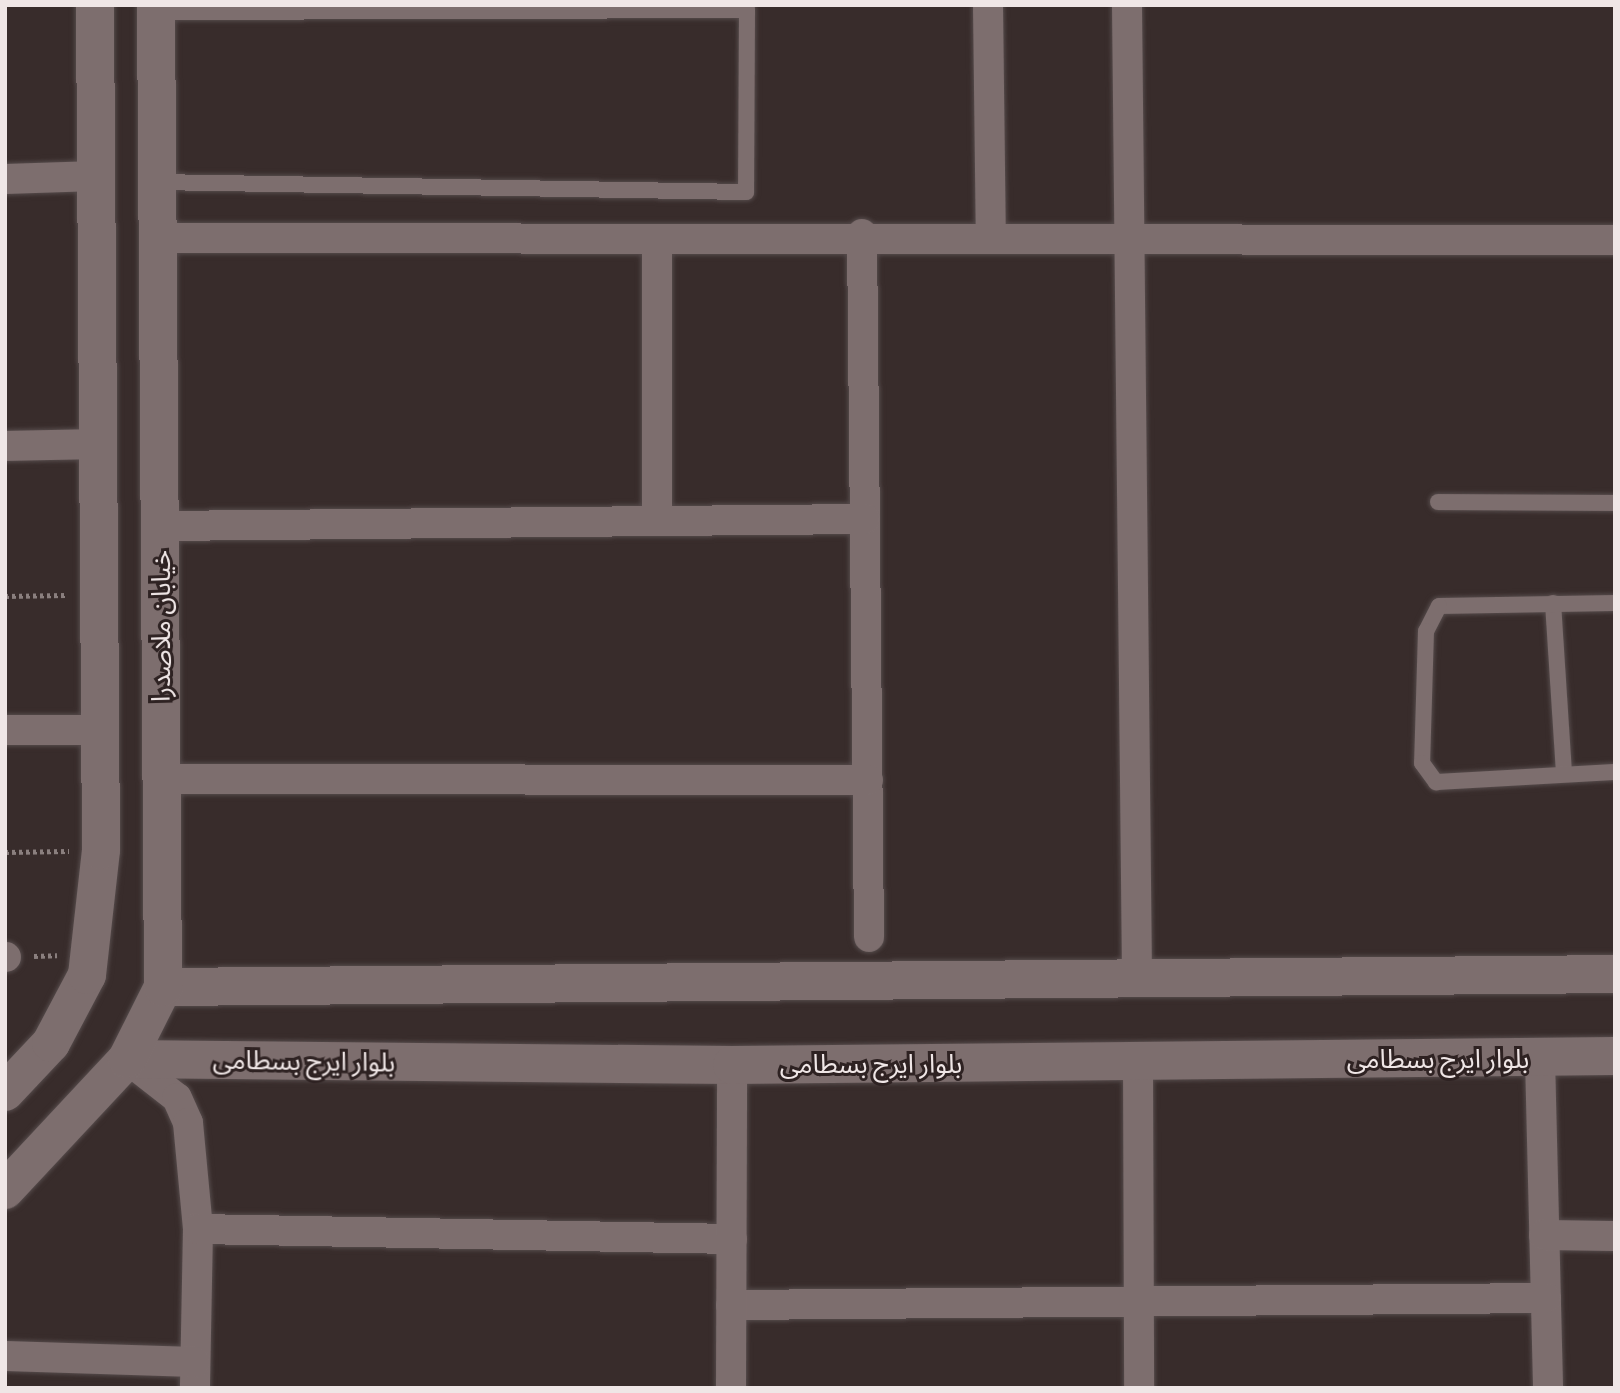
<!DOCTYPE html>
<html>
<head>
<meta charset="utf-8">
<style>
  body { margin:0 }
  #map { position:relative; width:1620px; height:1393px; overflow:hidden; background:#382c2b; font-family:"PT Sans Narrow","Noto Sans Arabic",sans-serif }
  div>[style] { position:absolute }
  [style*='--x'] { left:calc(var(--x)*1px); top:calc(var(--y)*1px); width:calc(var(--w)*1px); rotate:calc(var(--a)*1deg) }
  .path>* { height:4.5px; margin-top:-2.25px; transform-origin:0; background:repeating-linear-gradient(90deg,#8a7f7e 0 3.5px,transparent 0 7px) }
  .roads { filter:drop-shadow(0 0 2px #554b4b) drop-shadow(0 0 2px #554b4b) }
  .lane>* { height:16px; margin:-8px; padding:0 8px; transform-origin:8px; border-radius:8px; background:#7d6e6e }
  .street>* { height:30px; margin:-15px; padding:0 15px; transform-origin:15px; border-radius:15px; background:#7d6e6e }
  .secondary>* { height:38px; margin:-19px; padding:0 19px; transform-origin:19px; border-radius:19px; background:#7d6e6e }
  span { translate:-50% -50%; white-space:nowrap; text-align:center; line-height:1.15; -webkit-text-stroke:6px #2e2222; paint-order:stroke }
  .street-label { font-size:26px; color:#efe6e6 }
  .frame { position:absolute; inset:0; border:7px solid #efe6e6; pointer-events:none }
</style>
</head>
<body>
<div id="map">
  <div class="path">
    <i style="--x:5;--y:596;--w:62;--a:-0.9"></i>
    <i style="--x:5;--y:852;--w:64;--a:-0.9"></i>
    <i style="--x:34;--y:956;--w:23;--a:-2"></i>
  </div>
  <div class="roads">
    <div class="lane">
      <i style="--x:156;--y:12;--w:591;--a:-0.19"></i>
      <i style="--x:747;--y:10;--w:182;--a:90.3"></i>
      <i style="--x:746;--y:192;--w:588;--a:-179.03"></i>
      <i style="--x:1438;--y:502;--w:177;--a:0.3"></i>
      <i style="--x:1553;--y:603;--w:171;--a:86.3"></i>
      <i style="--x:1615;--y:603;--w:176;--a:179"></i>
      <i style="--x:1439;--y:606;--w:28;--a:117"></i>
      <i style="--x:1426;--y:631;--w:132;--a:91.7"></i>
      <i style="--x:1422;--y:763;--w:24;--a:54"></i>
      <i style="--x:1436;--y:782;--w:179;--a:-3.2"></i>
    </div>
    <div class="street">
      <i style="--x:988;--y:5;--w:232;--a:89.3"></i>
      <i style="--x:1127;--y:5;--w:974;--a:89.41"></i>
      <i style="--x:5;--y:179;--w:91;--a:-1.9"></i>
      <i style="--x:862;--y:234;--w:703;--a:89.43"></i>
      <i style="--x:158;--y:238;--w:1457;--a:0.08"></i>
      <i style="--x:657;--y:243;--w:278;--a:90"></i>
      <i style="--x:5;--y:446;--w:92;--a:-1.2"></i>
      <i style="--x:160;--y:526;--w:705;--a:-0.57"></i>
      <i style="--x:5;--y:730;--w:95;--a:0"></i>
      <i style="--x:162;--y:779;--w:706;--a:0.08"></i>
      <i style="--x:5;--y:957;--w:1;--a:0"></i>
      <i style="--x:1540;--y:1058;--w:330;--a:88.6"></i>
      <i style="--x:127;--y:1059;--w:63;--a:38"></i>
      <i style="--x:177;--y:1098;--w:27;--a:66"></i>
      <i style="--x:188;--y:1123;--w:106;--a:84.6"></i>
      <i style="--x:198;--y:1229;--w:159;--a:91.1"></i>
      <i style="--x:1138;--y:1062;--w:326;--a:89.8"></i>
      <i style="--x:198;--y:1229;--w:534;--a:1.07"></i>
      <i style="--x:1544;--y:1235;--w:71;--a:0.8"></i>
      <i style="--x:731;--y:1305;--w:815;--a:-0.49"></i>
      <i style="--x:5;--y:1356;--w:190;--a:1.8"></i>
      <i style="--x:731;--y:1388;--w:323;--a:-89.8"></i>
    </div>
    <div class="secondary">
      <i style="--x:163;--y:987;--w:1452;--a:-0.51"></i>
      <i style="--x:127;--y:1059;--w:605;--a:0.57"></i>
      <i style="--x:732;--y:1065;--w:883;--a:-0.58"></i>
      <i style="--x:5;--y:1092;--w:67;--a:-46.8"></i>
      <i style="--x:51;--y:1043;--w:77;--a:-62.1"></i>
      <i style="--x:87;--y:975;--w:126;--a:-83.6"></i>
      <i style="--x:101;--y:850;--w:845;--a:-90.41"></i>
      <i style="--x:5;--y:1190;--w:179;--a:-47"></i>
      <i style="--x:127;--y:1059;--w:80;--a:-63.4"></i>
      <i style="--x:163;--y:987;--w:982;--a:-90.41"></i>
    </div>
  </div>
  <div class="street-label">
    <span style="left:161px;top:626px;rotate:-90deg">خیابان ملاصدرا</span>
    <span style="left:1438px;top:1059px">بلوار ایرج بسطامی</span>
    <span style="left:304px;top:1061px;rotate:1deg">بلوار ایرج بسطامی</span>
    <span style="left:871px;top:1064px">بلوار ایرج بسطامی</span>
  </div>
  <div class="frame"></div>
</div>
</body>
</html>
